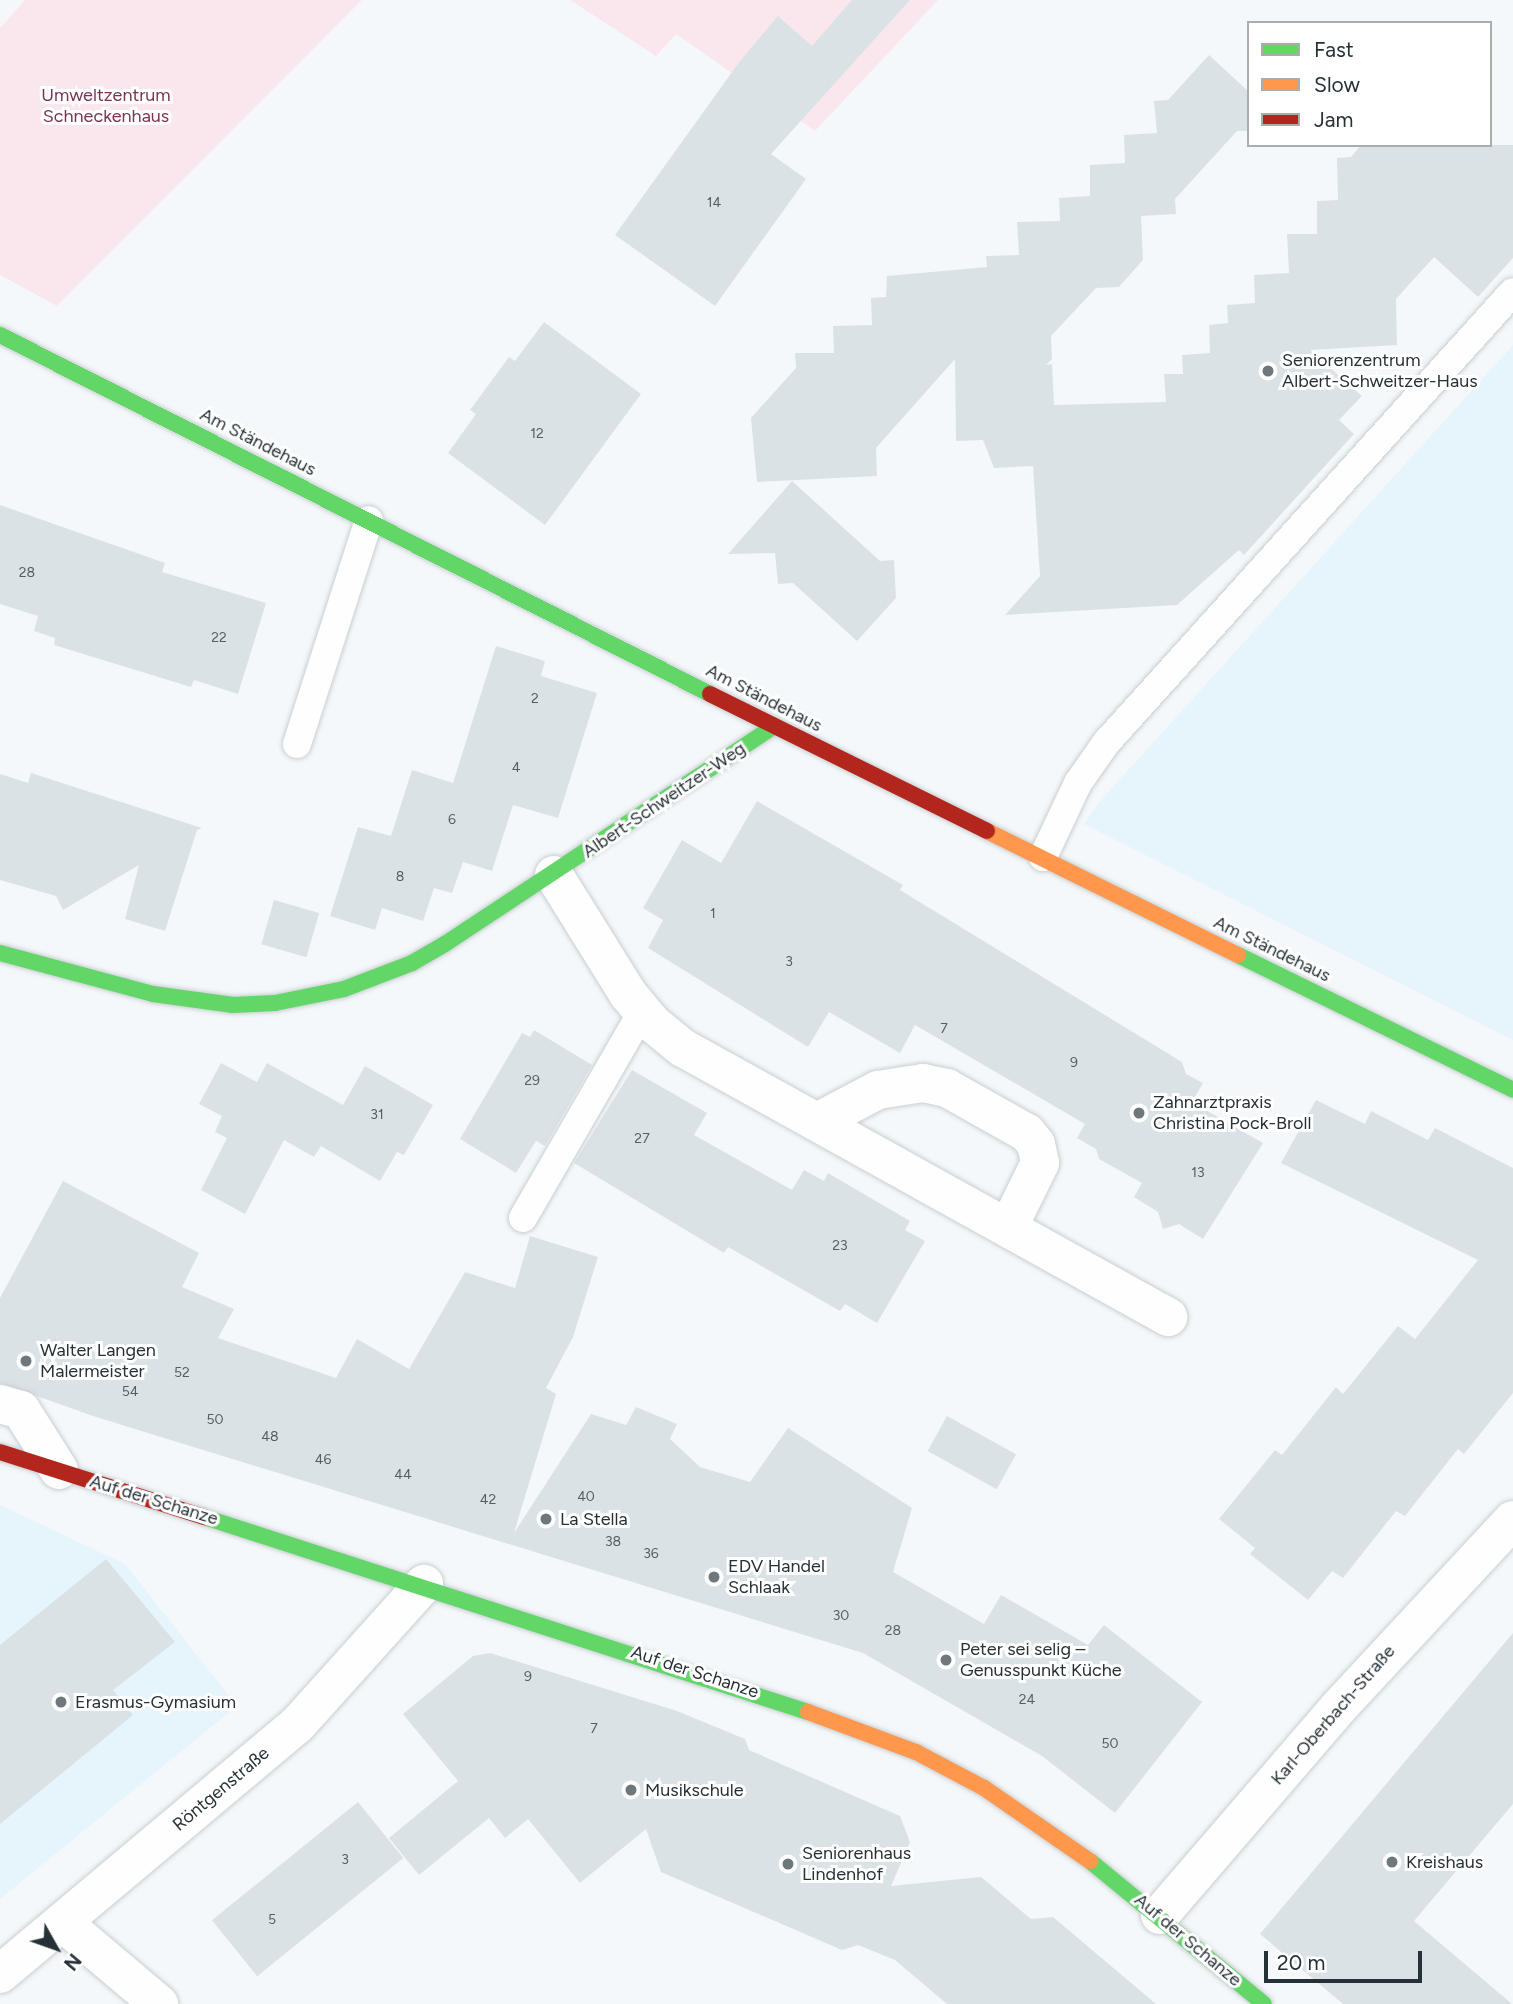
<!DOCTYPE html>
<html>
<head>
<meta charset="utf-8">
<style>
  body { margin:0 }
  #map { position:relative; width:1513px; height:2004px; overflow:hidden; background:#f5f8fa; font-family:Figtree,sans-serif }
  div>[style] { position:absolute }
  [style*='--x'] { left:calc(var(--x)*1px); top:calc(var(--y)*1px); width:calc(var(--w)*1px); rotate:calc(var(--a)*1deg) }
  .built>* { inset:0; background:#e6f4fc }
  .green>* { inset:0; background:#fae7ee }
  .building>* { inset:0; background:#dbe2e6; transform-origin:0 0 }
  .roads { filter:drop-shadow(0 0 2px #c8cfd2) drop-shadow(0 0 2px #c8cfd2) }
  .lane>* { height:28px; margin:-14px; padding:0 14px; transform-origin:14px; border-radius:14px; background:#fefefe }
  .street>* { height:38px; margin:-19px; padding:0 19px; transform-origin:19px; border-radius:19px; background:#fefefe }
  .fast>* { height:16px; margin:-8px; padding:0 8px; transform-origin:8px; border-radius:8px; background:#63d668 }
  .slow>* { height:16px; margin:-8px; padding:0 8px; transform-origin:8px; border-radius:8px; background:#ff974d }
  .jam>* { height:16px; margin:-8px; padding:0 8px; transform-origin:8px; border-radius:8px; background:#b3261e }
  .dots>* { width:19px; height:19px; translate:-50% -50%; box-sizing:border-box; border:4px solid #fff; border-radius:50% }
  span { translate:-50% -50%; white-space:nowrap; text-align:center; line-height:1.15; -webkit-text-stroke:6px #fff; paint-order:stroke }
  .number-label { font-size:14px; color:#545e64 }
  .number-label span { -webkit-text-stroke-width:0 }
  .park-label { font-size:18px; color:#7c3351 }
  .poi-label { font-size:18px; color:#263137 }
  .left { translate:0 -50%; text-align:left }
  .street-label { font-size:18px; color:#263137 }
  .legend { position:absolute; left:1247px; top:21px; width:245px; height:126px; box-sizing:border-box; background:#fff; border:2px solid #a8adaf; margin:0; padding:9px 12px; list-style:none; font-size:21px; color:#263137 }
  .legend li { display:flex; align-items:center; gap:14px; height:35px }
  .legend b { width:35px; border:2px solid #a8adaf }
  .north { position:absolute; left:21px; top:1913px; width:70px; height:70px; -webkit-text-stroke:5px #fff; paint-order:stroke; rotate:130deg; font-size:19px; font-weight:700; line-height:28px; text-align:center; color:#263137 }
  .north::after { content:''; display:block; margin:auto; width:24px; height:32px; background:#263137; clip-path:polygon(50% 0,100% 100%,50% 72%,0 100%) }
  .scale { position:absolute; left:1264px; top:1951px; width:158px; height:32px; box-sizing:border-box; border:4px solid #263137; border-top:0; padding-left:9px; font-size:21px; line-height:24px; white-space:nowrap; color:#263137; -webkit-text-stroke:5px #fff; paint-order:stroke }
</style>
</head>
<body>
<div id="map">
  <div class="built">
    <i style="clip-path:polygon(1513px 345px,1513px 1040px,1084px 824px,1102px 799px)"></i>
    <i style="clip-path:polygon(0 1505px,125px 1564px,237px 1706px,0 1899px)"></i>
  </div>
  <div class="green">
    <i style="clip-path:polygon(25px 0,362px 0,57px 306px,0 275px,0 28px)"></i>
    <i style="clip-path:polygon(570px 0,938px 0,815px 131px,676px 34px,656px 56px)"></i>
  </div>
  <div class="building">
    <i style="clip-path:polygon(852px 0,910px 0,771px 154px,806px 179px,715px 306px,615px 235px,740px 61px,778px 16px,812px 46px)"></i>
    <i style="clip-path:polygon(1209px 55px,1249px 92px,1249px 131px,1237px 131px,1175px 199px,1176px 214px,1141px 216px,1143px 260px,1119px 287px,1096px 288px,1051px 336px,1052px 359px,1046px 365px,1052px 364px,1054px 405px,1166px 402px,1164px 374px,1183px 374px,1182px 355px,1210px 353px,1209px 325px,1228px 323px,1227px 305px,1255px 303px,1254px 275px,1289px 273px,1287px 234px,1317px 234px,1317px 201px,1338px 200px,1337px 158px,1351px 157px,1361px 145px,1513px 145px,1513px 258px,1478px 297px,1434px 257px,1396px 299px,1397px 345px,1310px 350px,1362px 396px,1339px 420px,1354px 434px,1244px 555px,1239px 550px,1177px 605px,1005px 615px,1040px 576px,1033px 466px,994px 468px,983px 440px,956px 441px,955px 359px,876px 448px,877px 476px,757px 482px,751px 418px,796px 368px,795px 353px,834px 353px,833px 326px,872px 325px,871px 298px,886px 297px,887px 276px,987px 267px,986px 256px,1019px 255px,1017px 222px,1060px 221px,1059px 198px,1090px 196px,1090px 165px,1125px 163px,1124px 135px,1157px 133px,1154px 101px,1168px 100px)"></i>
    <i style="clip-path:polygon(544px 322px,641px 394px,545px 525px,448px 453px,476px 414px,470px 410px,509px 357px,515px 361px)"></i>
    <i style="clip-path:polygon(792px 481px,880px 561px,894px 560px,896px 598px,857px 641px,793px 583px,778px 584px,775px 553px,728px 554px)"></i>
    <i style="clip-path:polygon(0 505px,165px 563px,162px 572px,266px 603px,238px 694px,194px 680px,191px 687px,54px 645px,55px 638px,34px 631px,38px 616px,0 604px)"></i>
    <i style="clip-path:polygon(496px 646px,545px 661px,541px 676px,597px 693px,558px 818px,513px 805px,492px 871px,463px 862px,452px 893px,434px 888px,423px 921px,382px 908px,375px 930px,330px 916px,358px 827px,391px 836px,412px 770px,453px 783px)"></i>
    <i style="clip-path:polygon(31px 773px,202px 828px,197px 830px,165px 931px,125px 919px,139px 865px,63px 910px,56px 896px,0 880px,0 774px,28px 783px)"></i>
    <i style="clip-path:polygon(757px 801px,903px 885px,900px 890px,1182px 1062px,1186px 1074px,1203px 1083px,1192px 1102px,1263px 1143px,1203px 1239px,1179px 1224px,1163px 1229px,1158px 1212px,1134px 1197px,1142px 1183px,1099px 1159px,1096px 1149px,1077px 1138px,1085px 1124px,915px 1025px,900px 1053px,829px 1012px,808px 1047px,648px 948px,663px 920px,643px 908px,682px 840px,721px 863px)"></i>
    <i style="left:274px;top:900px;width:47px;height:46px;rotate:16deg"></i>
    <i style="clip-path:polygon(534px 1030px,592px 1065px,545px 1146px,536px 1141px,516px 1173px,460px 1139px,522px 1033px,530px 1037px)"></i>
    <i style="clip-path:polygon(221px 1063px,257px 1082px,267px 1063px,343px 1105px,365px 1066px,433px 1105px,404px 1155px,397px 1152px,380px 1181px,321px 1146px,314px 1157px,284px 1140px,245px 1214px,201px 1190px,227px 1138px,215px 1132px,222px 1116px,199px 1104px)"></i>
    <i style="clip-path:polygon(632px 1070px,707px 1113px,694px 1135px,792px 1190px,804px 1170px,824px 1181px,828px 1173px,910px 1221px,905px 1230px,925px 1241px,877px 1323px,845px 1304px,840px 1311px,728px 1247px,724px 1253px,574px 1163px)"></i>
    <i style="clip-path:polygon(1316px 1100px,1365px 1124px,1371px 1111px,1428px 1140px,1435px 1128px,1513px 1168px,1513px 1393px,1464px 1454px,1458px 1449px,1405px 1516px,1396px 1511px,1343px 1578px,1332px 1571px,1308px 1600px,1250px 1554px,1255px 1548px,1219px 1519px,1275px 1450px,1282px 1455px,1336px 1387px,1343px 1394px,1398px 1326px,1415px 1339px,1478px 1260px,1281px 1163px)"></i>
    <i style="clip-path:polygon(63px 1181px,199px 1253px,182px 1287px,234px 1309px,218px 1338px,336px 1378px,357px 1339px,409px 1369px,465px 1272px,515px 1288px,530px 1236px,598px 1257px,573px 1337px,546px 1388px,556px 1394px,514px 1533px,591px 1414px,626px 1425px,636px 1407px,677px 1424px,670px 1439px,700px 1467px,750px 1482px,788px 1428px,912px 1508px,893px 1572px,984px 1624px,1001px 1595px,1088px 1645px,1104px 1625px,1202px 1702px,1115px 1813px,1042px 1756px,863px 1653px,96px 1417px,0 1383px,0 1298px)"></i>
    <i style="left:947px;top:1416px;width:79px;height:40px;rotate:29deg"></i>
    <i style="clip-path:polygon(106px 1559px,175px 1642px,113px 1690px,133px 1715px,0 1824px,0 1645px)"></i>
    <i style="clip-path:polygon(1513px 1633px,1513px 1804px,1414px 1921px,1512px 2004px,1343px 2004px,1260px 1934px)"></i>
    <i style="clip-path:polygon(490px 1653px,677px 1711px,745px 1739px,749px 1750px,900px 1816px,910px 1842px,891px 1886px,981px 1877px,1031px 1919px,1053px 1917px,1156px 2004px,947px 2004px,895px 1960px,858px 1945px,842px 1950px,661px 1872px,646px 1829px,580px 1883px,528px 1819px,505px 1838px,489px 1818px,419px 1875px,389px 1838px,458px 1781px,403px 1714px,473px 1656px)"></i>
    <i style="left:358px;top:1802px;width:72px;height:188px;rotate:51deg"></i>
  </div>
  <div class="roads">
    <div class="lane">
      <i style="--x:297;--y:744;--w:235;--a:-72.2"></i>
      <i style="--x:1043;--y:857;--w:82;--a:-64.7"></i>
      <i style="--x:1078;--y:783;--w:49;--a:-55"></i>
      <i style="--x:1106;--y:743;--w:607;--a:-47.94"></i>
      <i style="--x:523;--y:1218;--w:238;--a:-60"></i>
    </div>
    <div class="street">
      <i style="--x:554;--y:875;--w:140;--a:58.1"></i>
      <i style="--x:628;--y:994;--w:38;--a:50"></i>
      <i style="--x:652;--y:1023;--w:40;--a:39"></i>
      <i style="--x:683;--y:1048;--w:555;--a:29.01"></i>
      <i style="--x:817;--y:1122;--w:69;--a:-27.7"></i>
      <i style="--x:878;--y:1090;--w:46;--a:-8.8"></i>
      <i style="--x:923;--y:1083;--w:25;--a:12"></i>
      <i style="--x:947;--y:1088;--w:92;--a:29.4"></i>
      <i style="--x:1027;--y:1133;--w:14;--a:51"></i>
      <i style="--x:1036;--y:1144;--w:19;--a:78"></i>
      <i style="--x:1040;--y:1163;--w:72;--a:116.2"></i>
      <i style="--x:0;--y:1404;--w:22;--a:16"></i>
      <i style="--x:21;--y:1410;--w:71;--a:57.7"></i>
      <i style="--x:1160;--y:1915;--w:274;--a:-49.3"></i>
      <i style="--x:1339;--y:1707;--w:255;--a:-47.1"></i>
      <i style="--x:63;--y:1923;--w:126;--a:40.2"></i>
      <i style="--x:0;--y:1974;--w:388;--a:-40"></i>
      <i style="--x:297;--y:1725;--w:190;--a:-48"></i>
    </div>
    <div class="fast">
      <i style="--x:0;--y:335;--w:796;--a:26.82"></i>
      <i style="--x:0;--y:953;--w:158;--a:15"></i>
      <i style="--x:153;--y:994;--w:81;--a:7.8"></i>
      <i style="--x:233;--y:1005;--w:42;--a:-2.7"></i>
      <i style="--x:275;--y:1003;--w:70;--a:-11.5"></i>
      <i style="--x:344;--y:989;--w:73;--a:-20.9"></i>
      <i style="--x:412;--y:963;--w:38;--a:-30"></i>
      <i style="--x:445;--y:944;--w:395;--a:-33.5"></i>
      <i style="--x:1238;--y:955;--w:306;--a:26.1"></i>
      <i style="--x:204;--y:1517;--w:635;--a:17.89"></i>
      <i style="--x:1090;--y:1861;--w:225;--a:39.4"></i>
    </div>
    <div class="slow">
      <i style="--x:987;--y:831;--w:280;--a:26.3"></i>
      <i style="--x:808;--y:1712;--w:115;--a:20.3"></i>
      <i style="--x:916;--y:1752;--w:77;--a:27.9"></i>
      <i style="--x:984;--y:1788;--w:129;--a:34.6"></i>
    </div>
    <div class="jam">
      <i style="--x:710;--y:694;--w:309;--a:26.3"></i>
      <i style="--x:0;--y:1452;--w:214;--a:17.7"></i>
    </div>
  </div>
  <div class="dots">
    <i style="left:1268px;top:371px;background:#6e777b"></i>
    <i style="left:1139px;top:1113px;background:#6e777b"></i>
    <i style="left:26px;top:1361px;background:#6e777b"></i>
    <i style="left:546px;top:1519px;background:#6e777b"></i>
    <i style="left:714px;top:1577px;background:#6e777b"></i>
    <i style="left:946px;top:1660px;background:#6e777b"></i>
    <i style="left:61px;top:1702px;background:#6e777b"></i>
    <i style="left:631px;top:1790px;background:#6e777b"></i>
    <i style="left:1392px;top:1862px;background:#6e777b"></i>
    <i style="left:788px;top:1864px;background:#6e777b"></i>
  </div>
  <div class="number-label">
    <span style="left:714px;top:203px">14</span>
    <span style="left:537px;top:434px">12</span>
    <span style="left:27px;top:573px">28</span>
    <span style="left:219px;top:638px">22</span>
    <span style="left:535px;top:699px">2</span>
    <span style="left:516px;top:768px">4</span>
    <span style="left:452px;top:820px">6</span>
    <span style="left:400px;top:877px">8</span>
    <span style="left:713px;top:914px">1</span>
    <span style="left:789px;top:962px">3</span>
    <span style="left:944px;top:1029px">7</span>
    <span style="left:1074px;top:1063px">9</span>
    <span style="left:532px;top:1081px">29</span>
    <span style="left:377px;top:1115px">31</span>
    <span style="left:642px;top:1139px">27</span>
    <span style="left:1198px;top:1173px">13</span>
    <span style="left:840px;top:1246px">23</span>
    <span style="left:182px;top:1373px">52</span>
    <span style="left:130px;top:1392px">54</span>
    <span style="left:215px;top:1420px">50</span>
    <span style="left:270px;top:1437px">48</span>
    <span style="left:323px;top:1460px">46</span>
    <span style="left:403px;top:1475px">44</span>
    <span style="left:586px;top:1497px">40</span>
    <span style="left:488px;top:1500px">42</span>
    <span style="left:613px;top:1542px">38</span>
    <span style="left:651px;top:1554px">36</span>
    <span style="left:841px;top:1616px">30</span>
    <span style="left:893px;top:1631px">28</span>
    <span style="left:528px;top:1677px">9</span>
    <span style="left:1027px;top:1700px">24</span>
    <span style="left:594px;top:1729px">7</span>
    <span style="left:1110px;top:1744px">50</span>
    <span style="left:345px;top:1860px">3</span>
    <span style="left:272px;top:1920px">5</span>
  </div>
  <div class="park-label">
    <span style="left:106px;top:106px">Umweltzentrum<br>Schneckenhaus</span>
  </div>
  <div class="poi-label">
    <span class="left" style="left:1282px;top:371px">Seniorenzentrum<br>Albert-Schweitzer-Haus</span>
    <span class="left" style="left:1153px;top:1113px">Zahnarztpraxis<br>Christina Pock-Broll</span>
    <span class="left" style="left:40px;top:1361px">Walter Langen<br>Malermeister</span>
    <span class="left" style="left:560px;top:1519px">La Stella</span>
    <span class="left" style="left:728px;top:1577px">EDV Handel<br>Schlaak</span>
    <span class="left" style="left:960px;top:1660px">Peter sei selig –<br>Genusspunkt Küche</span>
    <span class="left" style="left:75px;top:1702px">Erasmus-Gymasium</span>
    <span class="left" style="left:645px;top:1790px">Musikschule</span>
    <span class="left" style="left:802px;top:1864px">Seniorenhaus<br>Lindenhof</span>
    <span class="left" style="left:1406px;top:1862px">Kreishaus</span>
  </div>
  <div class="street-label">
    <span style="left:258px;top:442px;rotate:27deg">Am Ständehaus</span>
    <span style="left:764px;top:698px;rotate:27deg">Am Ständehaus</span>
    <span style="left:664px;top:800px;rotate:-34deg">Albert-Schweitzer-Weg</span>
    <span style="left:1272px;top:949px;rotate:26deg">Am Ständehaus</span>
    <span style="left:154px;top:1500px;rotate:17deg">Auf der Schanze</span>
    <span style="left:695px;top:1672px;rotate:18deg">Auf der Schanze</span>
    <span style="left:1333px;top:1715px;rotate:-49deg">Karl-Oberbach-Straße</span>
    <span style="left:221px;top:1789px;rotate:-40deg">Röntgenstraße</span>
    <span style="left:1188px;top:1940px;rotate:40deg">Auf der Schanze</span>
  </div>
  <ul class="legend">
  <li><b style="height:9px;background:#63d668"></b>Fast</li>
  <li><b style="height:9px;background:#ff974d"></b>Slow</li>
  <li><b style="height:9px;background:#b3261e"></b>Jam</li>
  </ul>
  <div class="north">N</div>
  <div class="scale">20 m</div>
</div>
</body>
</html>
